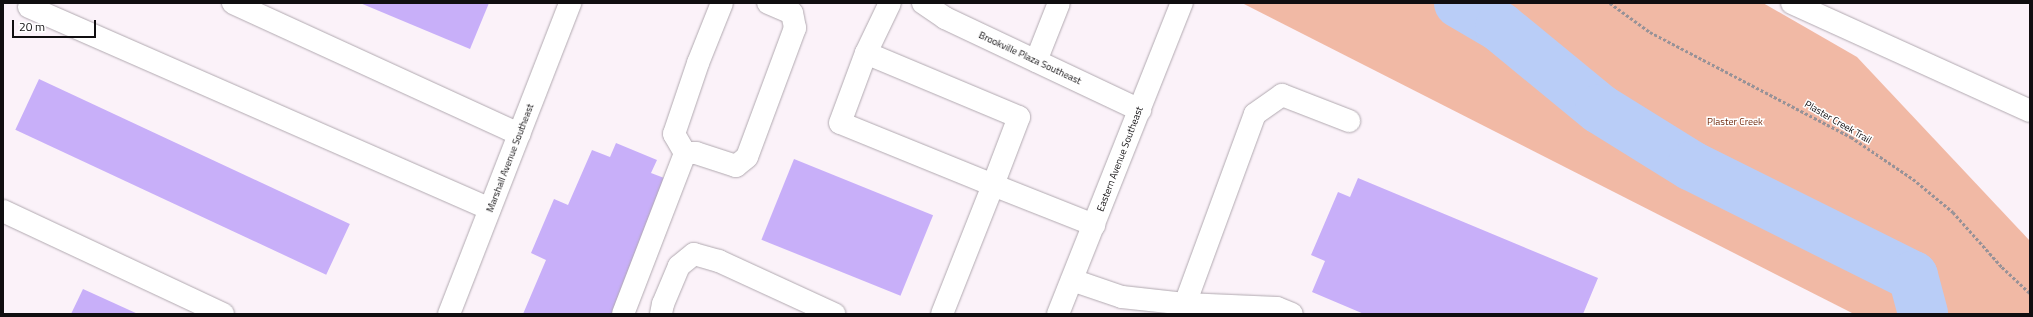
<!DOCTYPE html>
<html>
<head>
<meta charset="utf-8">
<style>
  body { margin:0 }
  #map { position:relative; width:2033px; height:317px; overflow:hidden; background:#fbf2f9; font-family:"Titillium Web",sans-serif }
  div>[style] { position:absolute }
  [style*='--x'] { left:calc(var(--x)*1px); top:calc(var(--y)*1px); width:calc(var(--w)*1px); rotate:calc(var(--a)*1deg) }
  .green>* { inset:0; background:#f1b9a5 }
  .river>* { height:50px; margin:-25px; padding:0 25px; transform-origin:25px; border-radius:25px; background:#b9cdf7 }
  .building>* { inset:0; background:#c8aff9; transform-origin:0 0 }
  .path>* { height:2.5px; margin-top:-1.25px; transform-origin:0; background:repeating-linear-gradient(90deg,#989297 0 3px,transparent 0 5px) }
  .roads { filter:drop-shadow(0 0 1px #b1a9b0) drop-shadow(0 0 1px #b1a9b0) }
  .minor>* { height:22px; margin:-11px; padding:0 11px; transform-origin:11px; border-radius:11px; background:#fff }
  .major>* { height:22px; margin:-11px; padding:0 11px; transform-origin:11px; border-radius:11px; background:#fff }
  span { translate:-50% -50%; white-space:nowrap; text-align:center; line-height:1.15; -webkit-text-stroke:3px #fff; paint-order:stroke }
  .street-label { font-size:10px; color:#100e10 }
  .park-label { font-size:10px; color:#712a0d }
  .frame { position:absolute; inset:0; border:4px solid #100e10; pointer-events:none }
  .scale { position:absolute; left:12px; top:20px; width:84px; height:18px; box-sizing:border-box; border:2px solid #100e10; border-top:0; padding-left:5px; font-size:12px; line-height:14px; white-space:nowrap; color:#100e10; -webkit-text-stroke:3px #fff; paint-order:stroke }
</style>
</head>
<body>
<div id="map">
  <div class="green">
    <i style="clip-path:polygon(1242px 3px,1763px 3px,1857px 57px,2030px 241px,2030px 314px,1854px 314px)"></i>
  </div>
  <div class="river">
    <i style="--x:1459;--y:3;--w:48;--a:30.3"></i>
    <i style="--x:1500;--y:27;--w:129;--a:39.4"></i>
    <i style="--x:1600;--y:109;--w:108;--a:31.8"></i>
    <i style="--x:1692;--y:166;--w:247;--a:26.5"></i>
    <i style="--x:1913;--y:276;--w:39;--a:75"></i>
  </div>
  <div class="building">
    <i style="clip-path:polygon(360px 3px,489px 3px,470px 49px)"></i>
    <i style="left:39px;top:79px;width:343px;height:56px;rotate:25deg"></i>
    <i style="clip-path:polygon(616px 143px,657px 160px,651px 173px,672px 181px,616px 314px,523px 314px,546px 260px,531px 253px,554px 199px,568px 205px,592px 150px,610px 157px)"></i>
    <i style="left:794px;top:159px;width:150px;height:87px;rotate:22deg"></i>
    <i style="clip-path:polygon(1358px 178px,1598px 278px,1583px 314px,1364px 314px,1312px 292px,1325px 261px,1311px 255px,1338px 192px,1350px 197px)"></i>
    <i style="clip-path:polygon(83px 289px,138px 314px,71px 314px)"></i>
  </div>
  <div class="path">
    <i style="--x:1610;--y:3;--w:49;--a:35.9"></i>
    <i style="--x:1650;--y:32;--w:227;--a:27.6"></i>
    <i style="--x:1851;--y:137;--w:75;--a:34.1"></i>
    <i style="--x:1913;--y:179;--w:52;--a:39.5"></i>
    <i style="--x:1953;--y:212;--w:74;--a:48.3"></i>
    <i style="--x:2002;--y:267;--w:38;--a:43"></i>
  </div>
  <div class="roads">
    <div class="minor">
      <i style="--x:233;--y:3;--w:315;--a:24.6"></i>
      <i style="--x:923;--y:3;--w:27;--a:34"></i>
      <i style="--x:945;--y:18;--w:216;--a:25.3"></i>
      <i style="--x:1792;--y:3;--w:261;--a:24.4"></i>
      <i style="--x:29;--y:7;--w:503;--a:23.66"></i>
      <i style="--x:866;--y:53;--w:166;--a:22.7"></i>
      <i style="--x:1019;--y:117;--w:73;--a:110.9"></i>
      <i style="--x:993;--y:185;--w:165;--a:-157.9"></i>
      <i style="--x:840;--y:123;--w:75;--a:-69.6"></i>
      <i style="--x:866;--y:53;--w:55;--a:-64.4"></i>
      <i style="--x:1036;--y:61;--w:62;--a:-68.4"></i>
      <i style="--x:685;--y:153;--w:11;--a:0"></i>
      <i style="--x:696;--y:153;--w:42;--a:18"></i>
      <i style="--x:736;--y:166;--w:14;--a:-39"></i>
      <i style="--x:747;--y:157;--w:138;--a:-69.6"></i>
      <i style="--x:795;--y:28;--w:15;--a:-101"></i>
      <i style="--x:792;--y:13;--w:26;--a:-157"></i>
      <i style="--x:685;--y:153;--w:22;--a:-120"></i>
      <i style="--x:674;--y:134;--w:75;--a:-71.3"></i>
      <i style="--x:698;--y:63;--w:65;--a:-68.2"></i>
      <i style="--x:3;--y:211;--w:243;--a:25.1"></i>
      <i style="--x:1072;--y:280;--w:53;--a:18.8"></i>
      <i style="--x:1122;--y:297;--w:63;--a:6.3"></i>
      <i style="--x:1185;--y:304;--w:92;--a:2.5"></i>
      <i style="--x:1277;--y:308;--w:16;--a:22"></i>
      <i style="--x:1185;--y:304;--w:202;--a:-69.8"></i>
      <i style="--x:1255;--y:114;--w:33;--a:-35"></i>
      <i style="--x:1282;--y:95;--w:72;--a:21.2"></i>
      <i style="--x:449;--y:314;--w:334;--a:-68.7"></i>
      <i style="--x:623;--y:314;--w:173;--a:-68.9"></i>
      <i style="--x:661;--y:314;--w:10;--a:-79"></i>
      <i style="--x:663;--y:304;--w:41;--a:-67.2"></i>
      <i style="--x:679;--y:266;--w:19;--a:-39"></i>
      <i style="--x:694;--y:254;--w:26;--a:16"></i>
      <i style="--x:719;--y:261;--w:127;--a:24.7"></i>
      <i style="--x:942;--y:314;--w:139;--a:-68.4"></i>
      <i style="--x:993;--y:185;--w:109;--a:21.6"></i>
    </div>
    <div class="major">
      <i style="--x:1058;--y:314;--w:335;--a:-68.3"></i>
    </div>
  </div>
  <div class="street-label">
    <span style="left:1030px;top:58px;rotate:25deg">Brookville Plaza Southeast</span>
    <span style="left:1838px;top:122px;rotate:30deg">Plaster Creek Trail</span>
    <span style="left:510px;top:158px;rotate:-69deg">Marshall Avenue Southeast</span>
    <span style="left:1120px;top:159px;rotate:-69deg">Eastern Avenue Southeast</span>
  </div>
  <div class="park-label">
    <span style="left:1735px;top:122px">Plaster Creek</span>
  </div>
  <div class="frame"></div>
  <div class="scale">20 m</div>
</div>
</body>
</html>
